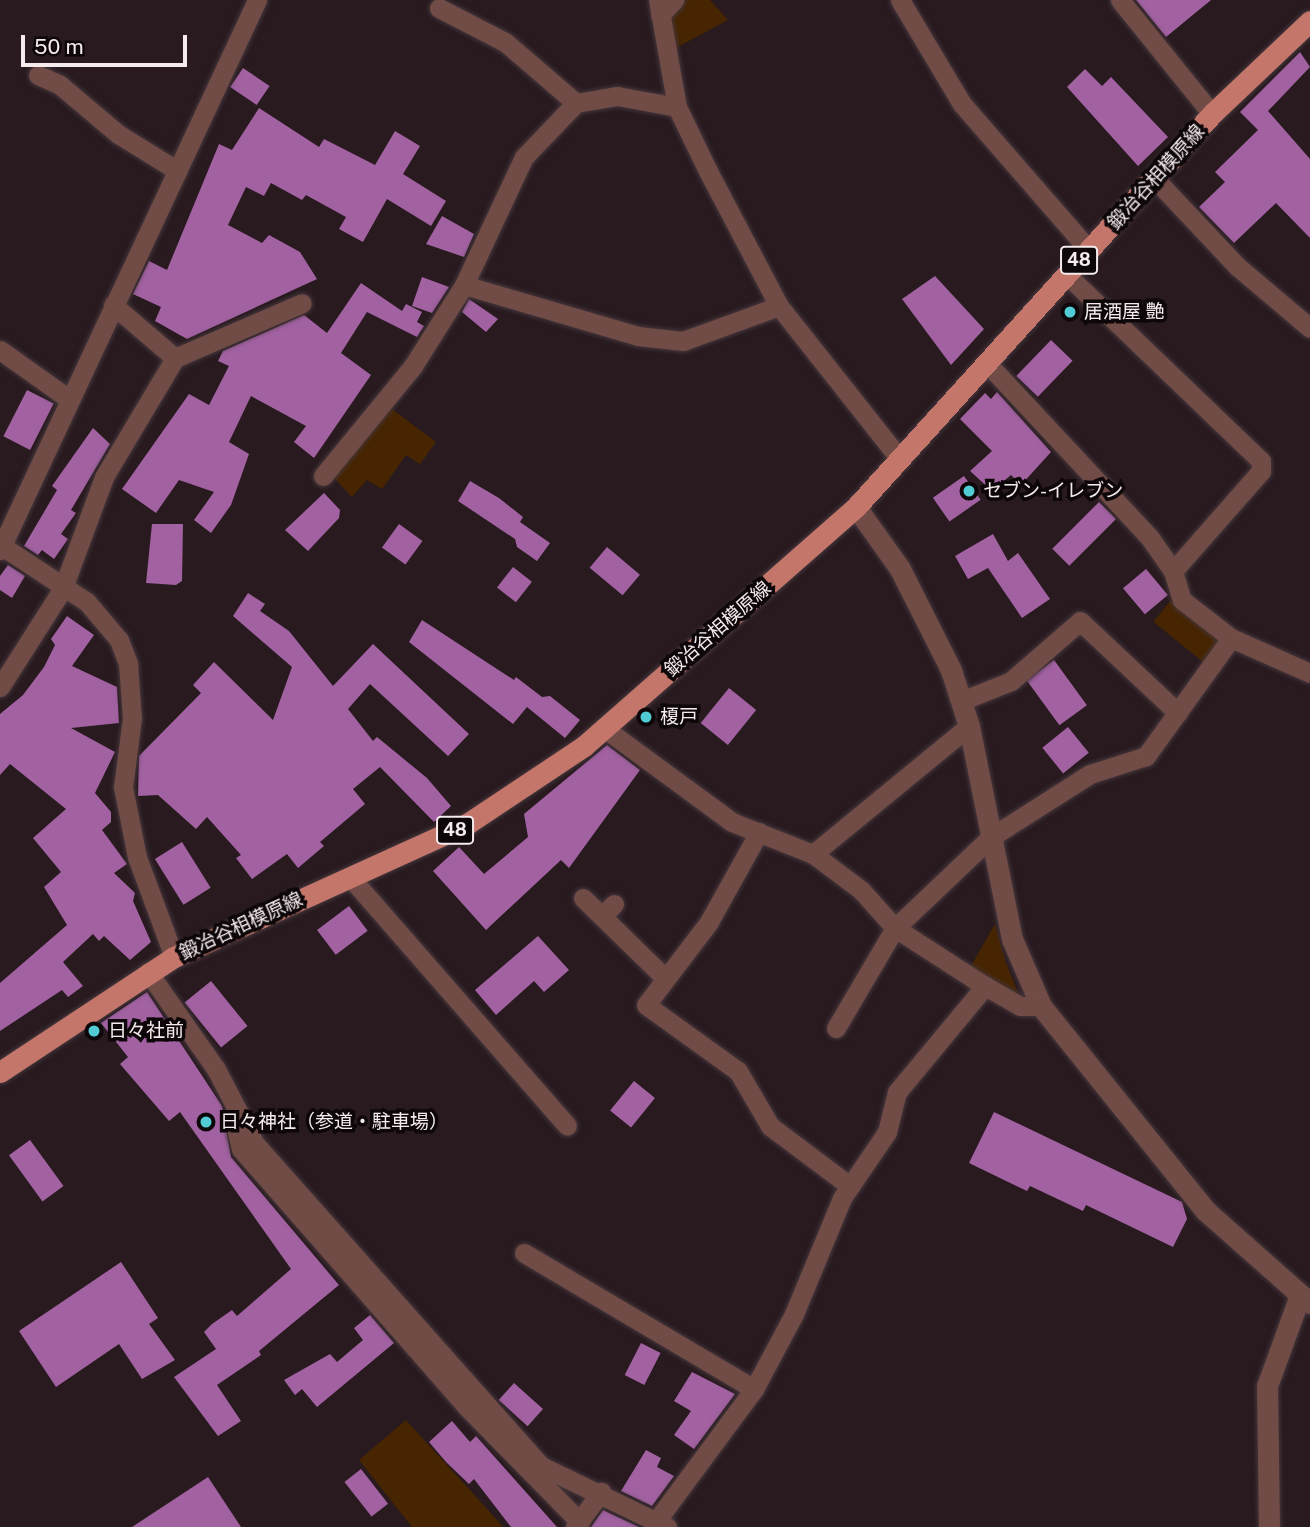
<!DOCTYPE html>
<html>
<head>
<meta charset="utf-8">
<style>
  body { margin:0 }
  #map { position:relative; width:1310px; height:1527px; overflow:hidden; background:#281a1f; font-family:"Public Sans","Noto Sans JP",sans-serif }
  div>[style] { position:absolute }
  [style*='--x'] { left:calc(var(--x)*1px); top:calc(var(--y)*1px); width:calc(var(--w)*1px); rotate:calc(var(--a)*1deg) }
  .green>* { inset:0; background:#472500; transform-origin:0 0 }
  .building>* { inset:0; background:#a262a2; transform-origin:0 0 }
  .roads { filter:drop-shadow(0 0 2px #45373c) drop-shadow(0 0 2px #45373c) }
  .minor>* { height:19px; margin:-9.5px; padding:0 9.5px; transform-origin:9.5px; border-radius:9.5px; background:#714b45 }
  .tertiary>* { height:21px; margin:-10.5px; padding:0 10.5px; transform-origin:10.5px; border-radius:10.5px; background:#714b45 }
  .primary>* { height:21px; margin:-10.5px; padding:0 10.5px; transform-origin:10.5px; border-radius:10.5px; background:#c4766a }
  .dots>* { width:19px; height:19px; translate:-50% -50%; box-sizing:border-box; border:4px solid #0d0709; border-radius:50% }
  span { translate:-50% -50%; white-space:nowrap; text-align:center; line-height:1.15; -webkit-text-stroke:7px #0d0709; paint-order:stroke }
  .shield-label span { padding:2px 5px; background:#0d0709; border:2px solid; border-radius:5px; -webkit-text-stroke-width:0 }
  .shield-label { font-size:18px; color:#f5ebed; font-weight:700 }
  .street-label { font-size:19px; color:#f5ebed }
  .poi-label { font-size:19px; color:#f5ebed }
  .left { translate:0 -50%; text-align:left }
  .scale { position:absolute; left:21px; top:35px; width:166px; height:32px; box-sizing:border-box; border:4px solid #f5ebed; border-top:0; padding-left:9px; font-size:21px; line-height:24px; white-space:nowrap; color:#f5ebed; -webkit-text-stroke:5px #0d0709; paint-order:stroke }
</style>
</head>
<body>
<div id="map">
  <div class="green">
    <i style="clip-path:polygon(683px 0,710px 0,728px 20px,674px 49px,671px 14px)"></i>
    <i style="clip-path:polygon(389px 407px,436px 442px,420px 464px,406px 455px,382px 489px,367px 480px,352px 497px,331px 475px)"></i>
    <i style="left:1171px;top:600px;width:65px;height:28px;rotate:39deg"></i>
    <i style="clip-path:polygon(995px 924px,1006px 963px,1020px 997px,971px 966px)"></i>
    <i style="clip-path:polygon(406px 1420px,489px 1511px,503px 1527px,412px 1527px,359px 1460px)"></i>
  </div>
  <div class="building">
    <i style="clip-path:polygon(1136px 0,1211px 0,1166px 37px)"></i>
    <i style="clip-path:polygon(1300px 52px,1310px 67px,1268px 111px,1310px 159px,1310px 238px,1276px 203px,1234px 243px,1199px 207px,1225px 182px,1215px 172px,1258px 130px,1240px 112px)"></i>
    <i style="left:243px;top:68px;width:32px;height:23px;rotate:34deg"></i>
    <i style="clip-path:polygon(1085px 69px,1102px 86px,1111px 77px,1168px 137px,1138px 166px,1067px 87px)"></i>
    <i style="clip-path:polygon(259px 108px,319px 147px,324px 139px,375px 165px,395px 131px,420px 146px,403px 174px,446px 201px,431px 226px,387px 199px,363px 242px,339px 229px,346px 217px,306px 195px,302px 200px,271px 183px,264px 196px,246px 187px,228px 225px,262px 243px,269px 235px,300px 252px,317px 279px,187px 339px,155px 321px,161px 307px,133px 294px,149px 261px,167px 270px,219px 144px,232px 150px)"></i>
    <i style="clip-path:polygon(442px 216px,474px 234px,464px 257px,426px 244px)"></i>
    <i style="clip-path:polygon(935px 276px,984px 329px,951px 365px,902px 299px)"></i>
    <i style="clip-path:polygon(422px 277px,449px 287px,432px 313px,412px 306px)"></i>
    <i style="clip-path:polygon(361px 283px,402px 311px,406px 304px,422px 312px,417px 322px,424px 326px,417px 337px,367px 312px,341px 353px,371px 375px,314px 458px,294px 442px,306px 426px,251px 396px,229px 442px,249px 454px,231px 505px,211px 533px,194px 520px,214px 492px,179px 480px,156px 513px,122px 489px,189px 394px,209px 405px,229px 366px,218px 361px,223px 351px,304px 315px,327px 333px)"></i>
    <i style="clip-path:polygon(469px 299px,498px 319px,486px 332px,462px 312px)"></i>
    <i style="left:1051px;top:340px;width:30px;height:50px;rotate:44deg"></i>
    <i style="left:27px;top:390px;width:30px;height:52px;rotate:27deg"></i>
    <i style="clip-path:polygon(997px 392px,1051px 452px,1021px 485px,1011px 475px,992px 491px,970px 471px,992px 451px,960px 419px,985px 393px,991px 399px)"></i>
    <i style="clip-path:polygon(93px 428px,110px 444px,71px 510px,76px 513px,61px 534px,68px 539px,54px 559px,42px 550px,38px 555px,24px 546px,57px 490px,52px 486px)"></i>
    <i style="left:964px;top:476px;width:29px;height:38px;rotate:55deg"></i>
    <i style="clip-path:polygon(470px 481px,499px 498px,523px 517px,520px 522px,550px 543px,537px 561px,517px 547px,515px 539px,458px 501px)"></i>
    <i style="clip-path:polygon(324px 493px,340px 510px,339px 518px,308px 551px,285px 530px)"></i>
    <i style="left:1099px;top:502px;width:24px;height:66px;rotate:45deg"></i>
    <i style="clip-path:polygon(152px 524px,183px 524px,182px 581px,176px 585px,146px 583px)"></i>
    <i style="left:399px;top:524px;width:29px;height:29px;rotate:36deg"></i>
    <i style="clip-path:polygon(993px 534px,1008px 561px,1018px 553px,1050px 599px,1022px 618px,988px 568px,968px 579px,955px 556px)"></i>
    <i style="left:607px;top:547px;width:43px;height:27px;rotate:40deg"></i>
    <i style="clip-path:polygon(8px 565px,25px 576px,12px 598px,0 590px,0 576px)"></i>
    <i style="left:513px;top:567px;width:24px;height:26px;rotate:38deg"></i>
    <i style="left:1146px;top:569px;width:34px;height:30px;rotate:50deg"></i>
    <i style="clip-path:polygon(248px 593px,265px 604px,260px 611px,289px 631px,333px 686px,373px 644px,469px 734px,448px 756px,370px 684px,348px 709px,373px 741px,377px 737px,427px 778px,451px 806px,434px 822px,380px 767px,353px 789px,365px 804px,320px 842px,324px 846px,298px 868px,287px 854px,252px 879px,236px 858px,241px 855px,207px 817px,196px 829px,158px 795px,138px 796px,139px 756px,201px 693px,193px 685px,214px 662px,273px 720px,292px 667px,233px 616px)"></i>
    <i style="clip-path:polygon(67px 616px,94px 635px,72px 666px,117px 687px,119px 723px,71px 728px,115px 752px,95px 793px,111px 812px,111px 822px,102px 830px,127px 864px,114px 873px,135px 893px,133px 901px,151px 942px,130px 960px,104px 936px,99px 941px,93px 934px,63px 962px,83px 986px,68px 997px,62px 990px,0 1031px,0 983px,67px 925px,44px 887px,61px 872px,33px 838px,66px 809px,10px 764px,0 775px,0 714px,23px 695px,44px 667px,55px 645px,51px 639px)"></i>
    <i style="clip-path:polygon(422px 620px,514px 680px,516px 677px,542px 697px,550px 696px,580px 720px,565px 738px,527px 707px,513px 724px,409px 642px)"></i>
    <i style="left:1054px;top:660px;width:56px;height:34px;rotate:54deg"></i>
    <i style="left:729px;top:688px;width:35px;height:45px;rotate:39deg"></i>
    <i style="left:1068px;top:727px;width:33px;height:33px;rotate:51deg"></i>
    <i style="clip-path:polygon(607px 745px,640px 770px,569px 868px,561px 860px,486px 930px,433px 871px,459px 847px,484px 874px,528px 837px,524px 814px)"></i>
    <i style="left:182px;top:842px;width:54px;height:32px;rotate:58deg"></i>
    <i style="left:349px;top:906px;width:31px;height:40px;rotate:53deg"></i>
    <i style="clip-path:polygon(538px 936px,569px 970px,544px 992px,534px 981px,496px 1015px,475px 990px)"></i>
    <i style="left:211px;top:981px;width:58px;height:34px;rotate:51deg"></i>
    <i style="clip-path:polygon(147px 992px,222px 1106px,231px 1157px,339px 1285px,259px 1351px,261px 1355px,217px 1385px,241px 1421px,218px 1436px,174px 1377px,216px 1349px,204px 1332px,212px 1324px,232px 1310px,237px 1316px,291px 1269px,180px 1112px,169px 1121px,120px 1064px,128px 1057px,101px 1023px)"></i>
    <i style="left:634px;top:1081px;width:27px;height:38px;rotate:39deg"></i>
    <i style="clip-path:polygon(994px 1112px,1182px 1202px,1187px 1219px,1173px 1247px,1086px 1205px,1083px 1211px,1030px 1186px,1027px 1191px,969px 1163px)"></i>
    <i style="left:30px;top:1140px;width:57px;height:26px;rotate:54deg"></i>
    <i style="clip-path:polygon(121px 1262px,158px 1318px,149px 1324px,175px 1360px,142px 1379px,119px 1344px,56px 1387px,19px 1331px)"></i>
    <i style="clip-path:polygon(370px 1315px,394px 1343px,317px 1407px,302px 1389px,295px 1395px,284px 1380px,330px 1354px,337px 1362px,363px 1340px,354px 1328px)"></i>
    <i style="left:641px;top:1343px;width:22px;height:36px;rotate:27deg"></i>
    <i style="clip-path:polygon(692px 1372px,735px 1394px,694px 1449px,674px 1435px,691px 1411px,674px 1401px)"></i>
    <i style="left:514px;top:1383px;width:39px;height:23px;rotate:42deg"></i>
    <i style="clip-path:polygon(452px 1421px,470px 1442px,476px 1436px,557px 1527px,511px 1527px,474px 1479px,469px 1484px,446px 1462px,429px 1442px)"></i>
    <i style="clip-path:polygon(646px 1450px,661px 1458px,657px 1467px,674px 1476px,652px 1506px,621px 1491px)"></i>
    <i style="left:361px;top:1469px;width:44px;height:21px;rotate:52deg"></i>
    <i style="clip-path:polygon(208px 1477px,241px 1527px,132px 1527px)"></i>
    <i style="clip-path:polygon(603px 1510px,639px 1527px,591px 1527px)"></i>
  </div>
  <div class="roads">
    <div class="minor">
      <i style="--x:658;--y:0;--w:109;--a:79.9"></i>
      <i style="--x:677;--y:107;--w:71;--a:64.2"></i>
      <i style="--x:708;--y:171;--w:153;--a:62.3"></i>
      <i style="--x:779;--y:306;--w:194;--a:51.7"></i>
      <i style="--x:900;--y:0;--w:121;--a:59.2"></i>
      <i style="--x:962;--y:104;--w:194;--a:49"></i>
      <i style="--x:1120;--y:0;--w:146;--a:51.1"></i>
      <i style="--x:439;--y:8;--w:74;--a:27.3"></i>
      <i style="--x:505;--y:42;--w:94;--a:40.7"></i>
      <i style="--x:576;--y:103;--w:42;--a:-9.7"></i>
      <i style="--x:617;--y:96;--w:61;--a:10.4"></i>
      <i style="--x:660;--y:15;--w:21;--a:-47"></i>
      <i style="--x:38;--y:75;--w:24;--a:24"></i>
      <i style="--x:60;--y:85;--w:76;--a:40.2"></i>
      <i style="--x:118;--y:134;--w:70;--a:31.7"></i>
      <i style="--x:1154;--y:178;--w:122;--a:46.7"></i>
      <i style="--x:1238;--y:267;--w:94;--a:40.3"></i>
      <i style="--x:1066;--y:274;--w:270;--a:43.8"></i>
      <i style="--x:1261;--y:461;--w:10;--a:90"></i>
      <i style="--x:1261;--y:471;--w:133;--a:131.3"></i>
      <i style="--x:464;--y:285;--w:181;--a:16.3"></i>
      <i style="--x:638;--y:336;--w:45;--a:6.3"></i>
      <i style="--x:683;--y:341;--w:102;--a:-20"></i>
      <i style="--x:113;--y:305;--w:82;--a:40.5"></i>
      <i style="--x:0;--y:350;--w:85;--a:35.4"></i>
      <i style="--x:986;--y:362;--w:241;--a:47"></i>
      <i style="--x:1150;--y:538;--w:40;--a:55.1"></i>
      <i style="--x:1173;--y:571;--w:30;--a:73"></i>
      <i style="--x:1182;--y:600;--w:62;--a:37.8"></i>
      <i style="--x:1231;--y:638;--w:86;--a:23.9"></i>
      <i style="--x:323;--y:476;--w:142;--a:-50.7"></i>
      <i style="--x:413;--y:366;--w:96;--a:-57.8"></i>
      <i style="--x:464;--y:285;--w:141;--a:-64.9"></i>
      <i style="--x:524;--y:157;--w:75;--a:-46.1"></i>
      <i style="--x:2;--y:546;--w:102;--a:33.4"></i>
      <i style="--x:87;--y:602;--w:50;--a:49.9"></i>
      <i style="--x:119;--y:640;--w:26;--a:69"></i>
      <i style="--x:128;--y:664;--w:54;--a:85.8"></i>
      <i style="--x:132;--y:718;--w:70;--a:97.4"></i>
      <i style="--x:123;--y:787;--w:71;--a:78.7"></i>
      <i style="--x:137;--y:857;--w:107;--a:69.7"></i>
      <i style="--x:0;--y:550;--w:607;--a:-64.95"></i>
      <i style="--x:0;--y:687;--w:117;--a:-57.5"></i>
      <i style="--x:63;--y:588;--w:118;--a:-69.7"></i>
      <i style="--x:104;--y:477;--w:139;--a:-59.2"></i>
      <i style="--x:175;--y:358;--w:138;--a:-23.4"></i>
      <i style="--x:961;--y:701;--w:54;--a:-21.8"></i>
      <i style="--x:1011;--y:681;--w:91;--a:-41"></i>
      <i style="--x:1080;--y:621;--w:134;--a:43.2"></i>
      <i style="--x:604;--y:728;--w:159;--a:36.3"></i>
      <i style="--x:732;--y:822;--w:87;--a:21.6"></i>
      <i style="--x:813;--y:854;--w:60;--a:36.9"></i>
      <i style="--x:861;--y:890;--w:51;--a:48.2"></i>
      <i style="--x:895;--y:928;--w:107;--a:32.8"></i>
      <i style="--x:985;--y:986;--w:40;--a:29.7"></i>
      <i style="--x:1020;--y:1006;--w:21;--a:0"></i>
      <i style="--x:759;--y:832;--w:103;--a:119.1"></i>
      <i style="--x:709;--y:922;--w:104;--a:127.2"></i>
      <i style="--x:646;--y:1005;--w:113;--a:35.7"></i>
      <i style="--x:738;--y:1071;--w:64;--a:59.8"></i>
      <i style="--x:770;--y:1126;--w:100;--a:36.9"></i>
      <i style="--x:813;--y:854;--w:202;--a:-39.4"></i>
      <i style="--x:350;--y:877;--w:330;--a:48.9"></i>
      <i style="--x:583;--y:898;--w:115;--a:44.3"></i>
      <i style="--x:602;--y:916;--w:17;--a:-45"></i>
      <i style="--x:148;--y:972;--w:118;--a:55"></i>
      <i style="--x:216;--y:1069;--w:85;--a:62.5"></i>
      <i style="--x:255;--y:1144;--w:431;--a:48.4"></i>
      <i style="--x:541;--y:1466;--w:140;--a:25.8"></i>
      <i style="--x:836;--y:1028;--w:116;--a:-59.5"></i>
      <i style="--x:895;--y:928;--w:132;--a:-43.5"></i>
      <i style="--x:991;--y:837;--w:117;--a:-32.5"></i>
      <i style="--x:1090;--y:774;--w:59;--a:-17.8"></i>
      <i style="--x:1146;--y:756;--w:145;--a:-54.2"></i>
      <i style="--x:234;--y:1121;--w:29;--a:76"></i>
      <i style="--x:241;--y:1149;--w:340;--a:48.8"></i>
      <i style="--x:465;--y:1405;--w:164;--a:45.5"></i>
      <i style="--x:524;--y:1253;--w:267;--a:30.6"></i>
      <i style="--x:657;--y:1520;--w:163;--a:-53.5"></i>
      <i style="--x:754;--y:1389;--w:85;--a:-61.9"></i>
      <i style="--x:794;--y:1314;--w:126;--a:-67.5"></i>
      <i style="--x:842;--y:1198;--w:80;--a:-55.7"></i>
      <i style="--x:887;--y:1132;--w:41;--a:-76"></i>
      <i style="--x:897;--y:1092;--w:138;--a:-50.3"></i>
      <i style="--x:575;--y:1527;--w:44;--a:-53.4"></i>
    </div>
    <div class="tertiary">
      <i style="--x:856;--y:507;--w:76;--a:54.6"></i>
      <i style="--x:900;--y:569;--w:113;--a:63.2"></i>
      <i style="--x:951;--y:670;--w:59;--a:72.2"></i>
      <i style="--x:969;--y:726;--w:217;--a:78.6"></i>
      <i style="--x:1012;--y:939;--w:73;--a:66.6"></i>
      <i style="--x:1041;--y:1006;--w:263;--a:51.2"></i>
      <i style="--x:1206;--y:1211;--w:139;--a:41.5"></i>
      <i style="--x:1269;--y:1527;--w:141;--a:-90.8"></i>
      <i style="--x:1267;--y:1386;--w:94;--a:-70"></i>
    </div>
    <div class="primary">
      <i style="--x:0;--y:1072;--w:209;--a:-33.5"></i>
      <i style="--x:174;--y:957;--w:322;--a:-24.4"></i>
      <i style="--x:467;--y:824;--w:141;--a:-33.7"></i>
      <i style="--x:584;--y:746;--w:362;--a:-41.3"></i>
      <i style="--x:856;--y:507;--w:530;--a:-47.83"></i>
      <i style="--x:1212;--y:114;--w:135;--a:-43.5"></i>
    </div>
  </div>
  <div class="dots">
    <i style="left:1070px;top:312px;background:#51ccd5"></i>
    <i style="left:969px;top:491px;background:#51ccd5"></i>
    <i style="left:646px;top:717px;background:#51ccd5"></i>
    <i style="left:94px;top:1031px;background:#51ccd5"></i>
    <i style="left:206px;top:1122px;background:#51ccd5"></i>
  </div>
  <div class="shield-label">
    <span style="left:1079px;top:260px">48</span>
    <span style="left:455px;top:830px">48</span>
  </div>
  <div class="street-label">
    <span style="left:1156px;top:177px;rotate:-48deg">鍛冶谷相模原線</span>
    <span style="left:718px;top:629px;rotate:-41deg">鍛冶谷相模原線</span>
    <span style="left:241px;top:926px;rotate:-25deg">鍛冶谷相模原線</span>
  </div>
  <div class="poi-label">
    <span class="left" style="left:1084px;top:312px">居酒屋 艶</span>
    <span class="left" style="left:983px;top:491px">セブン-イレブン</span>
    <span class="left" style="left:660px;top:717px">榎戸</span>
    <span class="left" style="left:108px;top:1031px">日々社前</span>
    <span class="left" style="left:220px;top:1122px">日々神社（参道・駐車場）</span>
  </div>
  <div class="scale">50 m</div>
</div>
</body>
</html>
